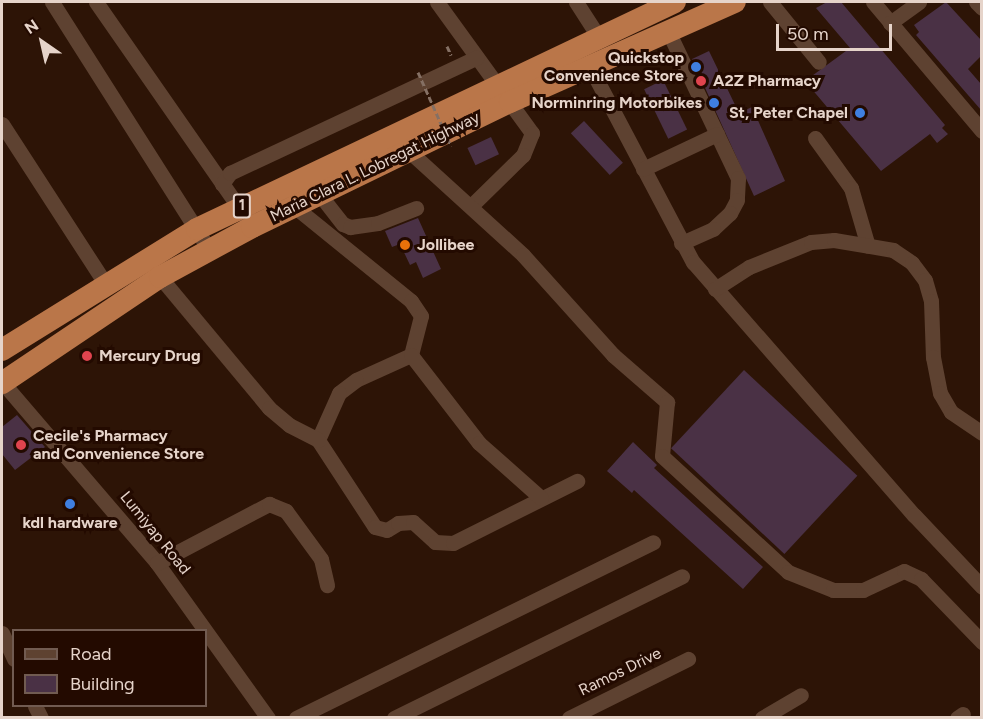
<!DOCTYPE html>
<html>
<head>
<meta charset="utf-8">
<style>
  body { margin:0 }
  #map { position:relative; width:983px; height:719px; overflow:hidden; background:#2d1406; font-family:Figtree,sans-serif }
  div>[style] { position:absolute }
  [style*='--x'] { left:calc(var(--x)*1px); top:calc(var(--y)*1px); width:calc(var(--w)*1px); rotate:calc(var(--a)*1deg) }
  .building>* { inset:0; background:#4a3145; transform-origin:0 0 }
  .path>* { height:3px; margin-top:-1.5px; transform-origin:0; background:repeating-linear-gradient(90deg,#857064 0 6px,transparent 0 9px) }
  .minor>* { height:15px; margin:-7.5px; padding:0 7.5px; transform-origin:7.5px; border-radius:7.5px; background:#5e4231 }
  .highway>* { height:22px; margin:-11px; padding:0 11px; transform-origin:11px; border-radius:11px; background:#ba7649 }
  .path-bridge>* { height:3px; margin-top:-1.5px; transform-origin:0; background:repeating-linear-gradient(90deg,#857064 0 6px,transparent 0 9px) }
  .dots>* { width:16px; height:16px; translate:-50% -50%; box-sizing:border-box; border:3px solid #230a00; border-radius:50% }
  span { translate:-50% -50%; white-space:nowrap; text-align:center; line-height:1.15; -webkit-text-stroke:6px #230a00; paint-order:stroke }
  .shield-label span { padding:2px 4px; background:#230a00; border:2px solid; border-radius:4px; -webkit-text-stroke-width:0 }
  .shield-label { font-size:15px; color:#e6d4ca; font-weight:700 }
  .poi-label { font-size:16px; color:#e6d4ca; font-weight:700 }
  .right { translate:-100% -50%; text-align:right }
  .left { translate:0 -50%; text-align:left }
  .street-label { font-size:16px; color:#e6d4ca }
  .frame { position:absolute; inset:0; border:3px solid #e6d4ca; pointer-events:none }
  .legend { position:absolute; left:12px; top:629px; width:195px; height:78px; box-sizing:border-box; background:#230a00; border:2px solid #715b51; margin:0; padding:8px 10px; list-style:none; font-size:18px; color:#e6d4ca }
  .legend li { display:flex; align-items:center; gap:12px; height:30px }
  .legend b { width:30px; border:2px solid #715b51 }
  .north { position:absolute; left:12px; top:12px; width:60px; height:60px; -webkit-text-stroke:4px #230a00; paint-order:stroke; rotate:326deg; font-size:16px; font-weight:700; line-height:24px; text-align:center; color:#e6d4ca }
  .north::after { content:''; display:block; margin:auto; width:21px; height:27px; background:#e6d4ca; clip-path:polygon(50% 0,100% 100%,50% 72%,0 100%) }
  .scale { position:absolute; left:776px; top:24px; width:116px; height:27px; box-sizing:border-box; border:3px solid #e6d4ca; border-top:0; padding-left:8px; font-size:18px; line-height:21px; white-space:nowrap; color:#e6d4ca; -webkit-text-stroke:4px #230a00; paint-order:stroke }
</style>
</head>
<body>
<div id="map">
  <div class="building">
    <i style="clip-path:polygon(827px 2px,841px 2px,945px 125px,942px 128px,948px 134px,937px 143px,930px 134px,881px 171px,805px 81px,850px 48px,816px 8px)"></i>
    <i style="clip-path:polygon(946px 2px,981px 40px,981px 56px,968px 69px,981px 84px,981px 110px,916px 35px,919px 32px,914px 25px)"></i>
    <i style="clip-path:polygon(709px 51px,739px 113px,752px 107px,785px 181px,754px 196px,692px 59px)"></i>
    <i style="left:663px;top:80px;width:55px;height:21px;rotate:64deg"></i>
    <i style="left:584px;top:121px;width:57px;height:18px;rotate:47deg"></i>
    <i style="left:491px;top:137px;width:19px;height:26px;rotate:65deg"></i>
    <i style="clip-path:polygon(418px 218px,441px 269px,423px 278px,416px 262px,410px 265px,400px 244px,392px 247px,385px 231px)"></i>
    <i style="left:744px;top:370px;width:155px;height:107px;rotate:43deg"></i>
    <i style="clip-path:polygon(17px 415px,45px 447px,15px 470px,2px 454px,2px 427px)"></i>
    <i style="clip-path:polygon(633px 442px,657px 465px,654px 468px,763px 567px,743px 589px,634px 490px,632px 493px,607px 471px)"></i>
  </div>
  <div class="path">
    <i style="--x:447;--y:46;--w:10;--a:66"></i>
  </div>
  <div class="minor">
    <i style="--x:52;--y:2;--w:293;--a:57.6"></i>
    <i style="--x:96;--y:2;--w:261;--a:55.2"></i>
    <i style="--x:437;--y:2;--w:162;--a:54.1"></i>
    <i style="--x:532;--y:133;--w:24;--a:112"></i>
    <i style="--x:523;--y:155;--w:73;--a:135.6"></i>
    <i style="--x:576;--y:2;--w:40;--a:57.1"></i>
    <i style="--x:770;--y:2;--w:77;--a:50.8"></i>
    <i style="--x:873;--y:2;--w:169;--a:49.8"></i>
    <i style="--x:976;--y:2;--w:8;--a:45"></i>
    <i style="--x:890;--y:23;--w:36;--a:-36"></i>
    <i style="--x:669;--y:33;--w:161;--a:64.6"></i>
    <i style="--x:738;--y:178;--w:22;--a:93"></i>
    <i style="--x:737;--y:200;--w:15;--a:118"></i>
    <i style="--x:730;--y:213;--w:23;--a:137"></i>
    <i style="--x:713;--y:229;--w:35;--a:156"></i>
    <i style="--x:590;--y:67;--w:221;--a:62.2"></i>
    <i style="--x:693;--y:262;--w:336;--a:48.9"></i>
    <i style="--x:914;--y:515;--w:99;--a:46.6"></i>
    <i style="--x:2;--y:124;--w:189;--a:57.1"></i>
    <i style="--x:815;--y:138;--w:62;--a:54.2"></i>
    <i style="--x:851;--y:188;--w:60;--a:73.7"></i>
    <i style="--x:410;--y:152;--w:153;--a:42.3"></i>
    <i style="--x:523;--y:255;--w:135;--a:48"></i>
    <i style="--x:613;--y:355;--w:72;--a:41"></i>
    <i style="--x:667;--y:402;--w:54;--a:95.3"></i>
    <i style="--x:662;--y:456;--w:171;--a:42.6"></i>
    <i style="--x:788;--y:572;--w:48;--a:21.8"></i>
    <i style="--x:833;--y:590;--w:30;--a:0"></i>
    <i style="--x:863;--y:590;--w:45;--a:-24.9"></i>
    <i style="--x:904;--y:571;--w:19;--a:25"></i>
    <i style="--x:921;--y:579;--w:88;--a:45.9"></i>
    <i style="--x:643;--y:169;--w:82;--a:-25.3"></i>
    <i style="--x:222;--y:184;--w:14;--a:-54"></i>
    <i style="--x:230;--y:173;--w:272;--a:-25.1"></i>
    <i style="--x:320;--y:195;--w:37;--a:52"></i>
    <i style="--x:343;--y:224;--w:8;--a:23"></i>
    <i style="--x:350;--y:227;--w:28;--a:-8"></i>
    <i style="--x:378;--y:223;--w:41;--a:-21.5"></i>
    <i style="--x:295;--y:207;--w:149;--a:39"></i>
    <i style="--x:411;--y:301;--w:18;--a:56"></i>
    <i style="--x:421;--y:316;--w:40;--a:104.4"></i>
    <i style="--x:411;--y:355;--w:60;--a:155.6"></i>
    <i style="--x:356;--y:380;--w:21;--a:143"></i>
    <i style="--x:339;--y:393;--w:51;--a:114.1"></i>
    <i style="--x:318;--y:440;--w:104;--a:56.8"></i>
    <i style="--x:375;--y:527;--w:12;--a:14"></i>
    <i style="--x:387;--y:530;--w:13;--a:-32"></i>
    <i style="--x:398;--y:523;--w:15;--a:-4"></i>
    <i style="--x:413;--y:522;--w:30;--a:42"></i>
    <i style="--x:435;--y:542;--w:18;--a:3"></i>
    <i style="--x:453;--y:543;--w:139;--a:-26.6"></i>
    <i style="--x:160;--y:277;--w:170;--a:50.2"></i>
    <i style="--x:269;--y:408;--w:26;--a:40"></i>
    <i style="--x:289;--y:425;--w:33;--a:27"></i>
    <i style="--x:715;--y:289;--w:40;--a:-32.9"></i>
    <i style="--x:749;--y:267;--w:67;--a:-22"></i>
    <i style="--x:811;--y:242;--w:23;--a:-5"></i>
    <i style="--x:834;--y:240;--w:60;--a:9.6"></i>
    <i style="--x:893;--y:250;--w:23;--a:34"></i>
    <i style="--x:912;--y:263;--w:21;--a:53"></i>
    <i style="--x:925;--y:280;--w:22;--a:74"></i>
    <i style="--x:931;--y:301;--w:56;--a:88"></i>
    <i style="--x:933;--y:357;--w:37;--a:79"></i>
    <i style="--x:940;--y:393;--w:22;--a:60"></i>
    <i style="--x:951;--y:412;--w:37;--a:34"></i>
    <i style="--x:411;--y:355;--w:111;--a:52.3"></i>
    <i style="--x:479;--y:443;--w:83;--a:41.6"></i>
    <i style="--x:2;--y:382;--w:238;--a:49.4"></i>
    <i style="--x:157;--y:563;--w:191;--a:54.4"></i>
    <i style="--x:157;--y:563;--w:127;--a:-27.8"></i>
    <i style="--x:269;--y:504;--w:18;--a:22"></i>
    <i style="--x:286;--y:511;--w:59;--a:53.9"></i>
    <i style="--x:321;--y:559;--w:27;--a:77"></i>
    <i style="--x:2;--y:633;--w:29;--a:65"></i>
    <i style="--x:35;--y:706;--w:13;--a:63"></i>
    <i style="--x:296;--y:718;--w:398;--a:-26.2"></i>
    <i style="--x:394;--y:718;--w:321;--a:-26.2"></i>
    <i style="--x:569;--y:718;--w:133;--a:-26.4"></i>
    <i style="--x:762;--y:718;--w:45;--a:-30.5"></i>
    <i style="--x:957;--y:718;--w:7;--a:-34"></i>
  </div>
  <div class="highway">
    <i style="--x:2;--y:350;--w:229;--a:-31.8"></i>
    <i style="--x:197;--y:229;--w:529;--a:-25.4"></i>
    <i style="--x:2;--y:383;--w:190;--a:-33.9"></i>
    <i style="--x:160;--y:277;--w:105;--a:-28.5"></i>
    <i style="--x:252;--y:227;--w:287;--a:-25.9"></i>
    <i style="--x:510;--y:102;--w:246;--a:-24"></i>
  </div>
  <div class="path-bridge">
    <i style="--x:418;--y:72;--w:81;--a:66"></i>
  </div>
  <div class="dots">
    <i style="left:696px;top:67px;background:#3f7fe0"></i>
    <i style="left:701px;top:81px;background:#e0444e"></i>
    <i style="left:714px;top:103px;background:#3f7fe0"></i>
    <i style="left:860px;top:113px;background:#3f7fe0"></i>
    <i style="left:405px;top:245px;background:#e8710a"></i>
    <i style="left:87px;top:356px;background:#e0444e"></i>
    <i style="left:21px;top:445px;background:#e0444e"></i>
    <i style="left:70px;top:504px;background:#3f7fe0"></i>
  </div>
  <div class="shield-label">
    <span style="left:242px;top:206px">1</span>
  </div>
  <div class="poi-label">
    <span class="right" style="left:684px;top:67px">Quickstop<br>Convenience Store</span>
    <span class="left" style="left:713px;top:81px">A2Z Pharmacy</span>
    <span class="right" style="left:702px;top:103px">Norminring Motorbikes</span>
    <span class="right" style="left:848px;top:113px">St, Peter Chapel</span>
    <span class="left" style="left:417px;top:245px">Jollibee</span>
    <span class="left" style="left:99px;top:356px">Mercury Drug</span>
    <span class="left" style="left:33px;top:445px">Cecile's Pharmacy<br>and Convenience Store</span>
    <span style="left:70px;top:523px">kdl hardware</span>
  </div>
  <div class="street-label">
    <span style="left:375px;top:167px;rotate:-26deg">Maria Clara L. Lobregat Highway</span>
    <span style="left:155px;top:533px;rotate:51deg">Lumiyap Road</span>
    <span style="left:620px;top:672px;rotate:-26deg">Ramos Drive</span>
  </div>
  <div class="frame"></div>
  <ul class="legend">
  <li><b style="height:8px;background:#5e4231"></b>Road</li>
  <li><b style="height:16px;background:#4a3145"></b>Building</li>
  </ul>
  <div class="north">N</div>
  <div class="scale">50 m</div>
</div>
</body>
</html>
